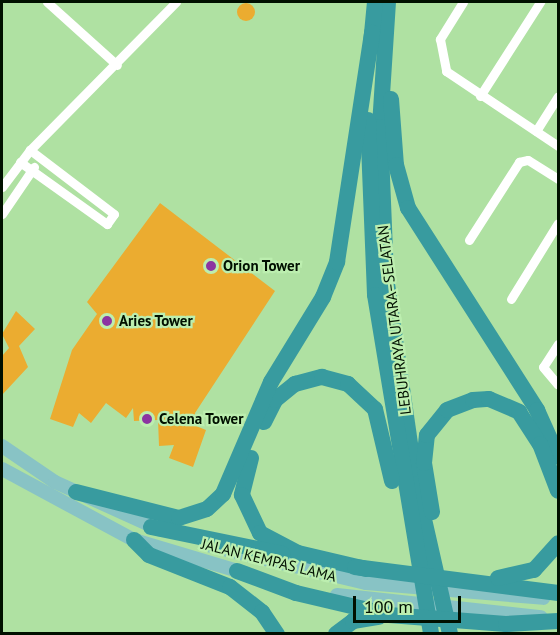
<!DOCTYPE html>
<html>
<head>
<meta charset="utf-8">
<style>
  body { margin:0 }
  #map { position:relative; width:560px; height:635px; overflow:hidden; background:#afe1a2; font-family:"PT Sans",sans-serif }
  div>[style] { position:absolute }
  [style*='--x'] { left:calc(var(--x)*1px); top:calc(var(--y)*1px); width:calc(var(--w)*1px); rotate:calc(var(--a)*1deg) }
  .building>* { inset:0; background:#ebac30 }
  .round { border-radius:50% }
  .street>* { height:9px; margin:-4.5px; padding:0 4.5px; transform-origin:4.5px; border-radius:4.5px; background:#fff }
  .primary>* { height:14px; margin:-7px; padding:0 7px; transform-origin:7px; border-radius:7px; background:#88c3c5 }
  .highway>* { height:16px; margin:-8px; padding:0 8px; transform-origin:8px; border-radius:8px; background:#389b9f }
  .dots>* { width:16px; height:16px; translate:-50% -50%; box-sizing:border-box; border:3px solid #bceeaf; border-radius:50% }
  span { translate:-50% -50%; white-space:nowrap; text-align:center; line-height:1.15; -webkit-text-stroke:4.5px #bceeaf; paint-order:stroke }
  .poi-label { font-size:15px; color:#011000; font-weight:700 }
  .left { translate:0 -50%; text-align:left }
  .street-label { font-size:15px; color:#011000 }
  .frame { position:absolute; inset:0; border:3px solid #011000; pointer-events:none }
  .scale { position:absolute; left:353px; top:596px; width:108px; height:27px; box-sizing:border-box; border:3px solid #011000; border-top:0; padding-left:8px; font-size:18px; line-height:21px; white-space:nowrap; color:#011000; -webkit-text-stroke:4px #bceeaf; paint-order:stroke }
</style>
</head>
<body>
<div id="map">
  <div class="building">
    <i class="round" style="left:237px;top:3px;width:18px;height:18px"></i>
    <i style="clip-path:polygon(160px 203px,275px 291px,195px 413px,196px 426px,206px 430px,193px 467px,169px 458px,174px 445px,159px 446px,158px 420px,134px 421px,133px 408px,126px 418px,106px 403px,91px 423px,79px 413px,73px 427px,50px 419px,72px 350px,97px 314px,87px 302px)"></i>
    <i style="clip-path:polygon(16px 311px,35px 329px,19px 346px,28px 367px,2px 395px,2px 356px,9px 348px,2px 334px)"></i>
  </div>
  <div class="street">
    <i style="--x:47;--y:2;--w:94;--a:42"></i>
    <i style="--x:463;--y:2;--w:44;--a:121.9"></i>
    <i style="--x:440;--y:39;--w:33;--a:79"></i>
    <i style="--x:446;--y:71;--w:135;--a:33.8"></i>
    <i style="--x:480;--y:96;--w:112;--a:-57.4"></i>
    <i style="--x:536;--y:131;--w:41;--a:-57.8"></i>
    <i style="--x:20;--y:162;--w:107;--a:35.5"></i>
    <i style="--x:107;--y:224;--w:12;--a:-55"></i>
    <i style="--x:114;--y:214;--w:106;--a:-142.7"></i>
    <i style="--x:2;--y:187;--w:46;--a:-52.9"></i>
    <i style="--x:30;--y:150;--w:208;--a:-45.4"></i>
    <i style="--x:2;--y:214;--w:57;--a:-55.8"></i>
    <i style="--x:469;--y:240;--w:93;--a:-57.3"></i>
    <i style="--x:519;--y:162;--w:9;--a:-13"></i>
    <i style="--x:528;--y:160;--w:36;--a:32"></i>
    <i style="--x:511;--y:299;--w:89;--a:-58.3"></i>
    <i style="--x:558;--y:344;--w:27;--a:123"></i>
    <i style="--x:543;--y:367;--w:23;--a:50"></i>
  </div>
  <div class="primary">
    <i style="--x:2;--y:446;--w:64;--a:34.2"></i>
    <i style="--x:55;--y:482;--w:116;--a:24.4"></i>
    <i style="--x:2;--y:469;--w:150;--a:28.3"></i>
    <i style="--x:134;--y:540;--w:116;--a:16.6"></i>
    <i style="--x:211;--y:546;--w:159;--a:13.4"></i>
    <i style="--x:366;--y:583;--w:178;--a:4.8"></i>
    <i style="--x:337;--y:595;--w:205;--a:6.2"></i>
  </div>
  <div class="highway">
    <i style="--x:388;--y:2;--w:125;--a:93.7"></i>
    <i style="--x:380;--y:127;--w:150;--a:87.7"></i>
    <i style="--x:386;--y:277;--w:209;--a:81.8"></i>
    <i style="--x:416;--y:484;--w:154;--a:77.2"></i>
    <i style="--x:371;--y:44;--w:42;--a:-84.6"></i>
    <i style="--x:391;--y:99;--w:66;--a:85.7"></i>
    <i style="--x:396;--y:165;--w:45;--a:74.4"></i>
    <i style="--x:408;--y:208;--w:240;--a:57.4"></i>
    <i style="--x:537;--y:410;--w:51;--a:65.9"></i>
    <i style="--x:368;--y:120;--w:175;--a:87.7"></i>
    <i style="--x:375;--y:295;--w:344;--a:80.6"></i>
    <i style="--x:264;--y:422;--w:25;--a:-63"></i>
    <i style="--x:275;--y:400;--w:26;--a:-39"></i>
    <i style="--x:295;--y:384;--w:28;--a:-15"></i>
    <i style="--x:322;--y:377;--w:27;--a:15"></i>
    <i style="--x:348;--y:384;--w:37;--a:43"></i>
    <i style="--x:375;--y:409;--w:74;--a:76.7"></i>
    <i style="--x:251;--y:458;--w:38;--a:104"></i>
    <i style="--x:242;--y:495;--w:42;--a:64.7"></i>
    <i style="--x:260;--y:533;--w:43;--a:27.8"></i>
    <i style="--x:298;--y:553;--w:70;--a:13.2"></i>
    <i style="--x:76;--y:492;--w:106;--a:14.2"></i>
    <i style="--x:179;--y:518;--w:29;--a:-18"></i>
    <i style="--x:207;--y:509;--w:22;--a:-43"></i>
    <i style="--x:223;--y:494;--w:122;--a:-66.8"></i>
    <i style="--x:271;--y:382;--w:100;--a:-58.5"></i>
    <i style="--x:323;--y:297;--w:38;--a:-68"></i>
    <i style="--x:337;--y:262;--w:232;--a:-81.3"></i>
    <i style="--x:432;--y:512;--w:50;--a:-99.3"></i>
    <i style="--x:424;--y:463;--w:28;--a:-84"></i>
    <i style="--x:427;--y:435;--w:32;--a:-51"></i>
    <i style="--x:447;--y:410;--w:28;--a:-21"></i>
    <i style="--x:473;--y:400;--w:16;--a:-4"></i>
    <i style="--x:489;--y:399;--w:33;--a:23"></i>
    <i style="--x:519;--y:412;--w:38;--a:57"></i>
    <i style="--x:540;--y:444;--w:50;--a:69"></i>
    <i style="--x:151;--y:527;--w:134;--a:11.6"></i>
    <i style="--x:134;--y:540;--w:21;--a:45"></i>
    <i style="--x:149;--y:555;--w:87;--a:21.6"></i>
    <i style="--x:230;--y:587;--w:41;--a:38"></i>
    <i style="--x:262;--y:612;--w:27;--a:56"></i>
    <i style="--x:355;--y:567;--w:205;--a:7.3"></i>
    <i style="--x:237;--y:571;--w:63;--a:20.4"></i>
    <i style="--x:296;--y:593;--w:96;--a:13.3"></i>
    <i style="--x:389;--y:615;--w:117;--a:4.4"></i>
    <i style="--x:506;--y:624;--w:52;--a:-3.3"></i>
    <i style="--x:498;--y:578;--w:37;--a:-13"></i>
    <i style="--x:534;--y:570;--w:36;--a:-48"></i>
    <i style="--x:336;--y:634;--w:21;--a:-37"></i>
    <i style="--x:353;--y:621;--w:26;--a:-9"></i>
  </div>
  <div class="dots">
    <i style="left:211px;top:266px;background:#8c34a1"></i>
    <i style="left:107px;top:321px;background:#8c34a1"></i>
    <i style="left:147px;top:419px;background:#8c34a1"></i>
  </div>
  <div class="poi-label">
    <span class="left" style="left:223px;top:266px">Orion Tower</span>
    <span class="left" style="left:119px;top:321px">Aries Tower</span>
    <span class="left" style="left:159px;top:419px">Celena Tower</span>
  </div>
  <div class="street-label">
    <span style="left:394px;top:320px;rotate:-97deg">LEBUHRAYA UTARA–SELATAN</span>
    <span style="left:269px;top:560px;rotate:14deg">JALAN KEMPAS LAMA</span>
  </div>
  <div class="frame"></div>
  <div class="scale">100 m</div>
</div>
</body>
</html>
